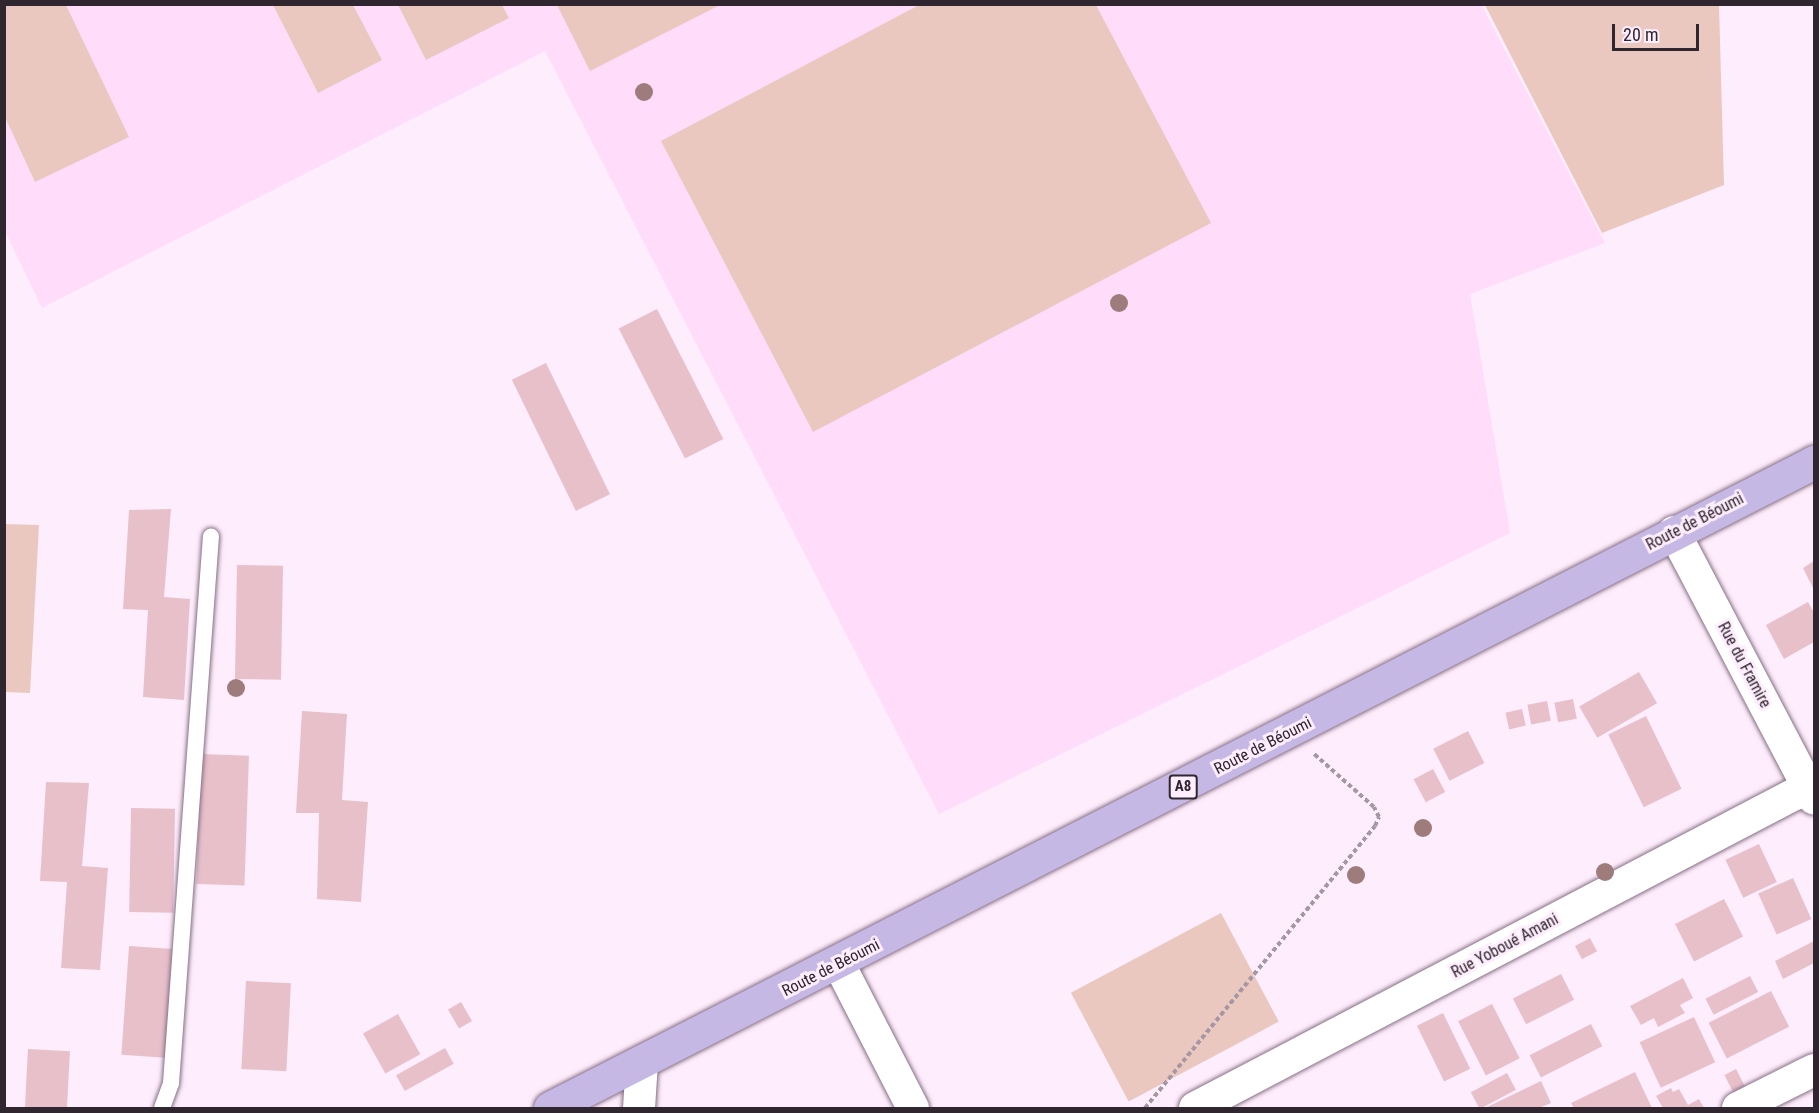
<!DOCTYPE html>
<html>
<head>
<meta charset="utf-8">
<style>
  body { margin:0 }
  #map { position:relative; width:1819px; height:1113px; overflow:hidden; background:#feedfc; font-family:"Roboto Condensed",sans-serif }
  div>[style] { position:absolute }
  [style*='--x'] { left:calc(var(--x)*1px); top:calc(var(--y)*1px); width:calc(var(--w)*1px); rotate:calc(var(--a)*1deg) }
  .built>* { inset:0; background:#ffddfa }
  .green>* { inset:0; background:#eac8c0; transform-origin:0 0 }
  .building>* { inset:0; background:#e8c0ca; transform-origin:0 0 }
  .path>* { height:4px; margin-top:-2px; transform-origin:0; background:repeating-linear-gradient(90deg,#a597a3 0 4.5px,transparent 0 7.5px) }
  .roads { filter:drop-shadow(0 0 2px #876f85) drop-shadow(0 0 2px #876f85) }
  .lane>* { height:16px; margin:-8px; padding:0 8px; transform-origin:8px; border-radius:8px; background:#fff }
  .street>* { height:32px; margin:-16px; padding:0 16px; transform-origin:16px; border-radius:16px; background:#fff }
  .primary>* { height:33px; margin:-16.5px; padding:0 16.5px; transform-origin:16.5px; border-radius:16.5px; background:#c6b8e5 }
  .trees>* { width:18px; height:18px; margin:-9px; border-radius:50%; background:#9f7c7c }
  span { translate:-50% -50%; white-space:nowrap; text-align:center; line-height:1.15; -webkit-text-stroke:6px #feedfc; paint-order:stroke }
  .shield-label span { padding:2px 4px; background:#feedfc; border:2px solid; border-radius:4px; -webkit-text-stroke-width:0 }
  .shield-label { font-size:15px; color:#30262f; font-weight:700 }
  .street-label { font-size:16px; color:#30262f }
  .frame { position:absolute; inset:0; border:6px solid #30262f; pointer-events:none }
  .scale { position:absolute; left:1612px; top:24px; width:87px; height:27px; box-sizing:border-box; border:3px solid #30262f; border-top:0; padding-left:8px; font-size:18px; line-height:21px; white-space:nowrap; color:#30262f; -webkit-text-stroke:4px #feedfc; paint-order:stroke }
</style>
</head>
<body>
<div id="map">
  <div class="built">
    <i style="clip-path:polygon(1481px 4px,1605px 243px,1470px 294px,1510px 533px,939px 814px,545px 51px,42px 308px,5px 231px,5px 5px)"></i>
  </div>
  <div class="green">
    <i style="clip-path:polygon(5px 4px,66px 5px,129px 137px,35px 182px,5px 117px)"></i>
    <i style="clip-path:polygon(921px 4px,1096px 5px,1211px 223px,813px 432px,661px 141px)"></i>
    <i style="clip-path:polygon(273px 5px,353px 5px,382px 60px,318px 93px)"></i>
    <i style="clip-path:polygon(398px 5px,502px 5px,509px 18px,426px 60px)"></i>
    <i style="clip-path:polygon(557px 5px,720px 5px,590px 71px)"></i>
    <i style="clip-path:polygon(1485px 5px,1719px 5px,1724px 185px,1602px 233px)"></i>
    <i style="clip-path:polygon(4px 524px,39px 525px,30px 693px,5px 692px)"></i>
    <i style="left:1221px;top:913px;width:123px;height:170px;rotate:62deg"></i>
  </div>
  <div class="building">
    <i style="left:657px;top:309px;width:146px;height:43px;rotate:63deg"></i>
    <i style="left:546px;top:363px;width:146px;height:38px;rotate:64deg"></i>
    <i style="clip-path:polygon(171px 509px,164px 597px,190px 599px,184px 700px,143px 697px,148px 610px,123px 609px,129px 510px)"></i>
    <i style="clip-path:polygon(1814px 561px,1814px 590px,1803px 568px)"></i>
    <i style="left:237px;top:565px;width:46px;height:114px;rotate:1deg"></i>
    <i style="clip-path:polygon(1808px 602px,1814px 613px,1814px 642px,1784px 659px,1766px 625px)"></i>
    <i style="left:1639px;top:672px;width:36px;height:69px;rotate:60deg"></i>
    <i style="left:1573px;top:699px;width:20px;height:19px;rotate:79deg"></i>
    <i style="left:1547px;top:701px;width:20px;height:20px;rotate:79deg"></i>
    <i style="left:1522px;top:709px;width:17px;height:17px;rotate:77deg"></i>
    <i style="clip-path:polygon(302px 711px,347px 714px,342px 800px,368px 802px,361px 902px,317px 899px,319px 813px,296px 813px)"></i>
    <i style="left:1646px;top:716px;width:81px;height:42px;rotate:64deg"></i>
    <i style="left:1468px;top:731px;width:36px;height:39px;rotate:63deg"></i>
    <i style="left:201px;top:754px;width:48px;height:130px;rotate:2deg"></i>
    <i style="left:1433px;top:769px;width:26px;height:22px;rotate:62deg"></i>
    <i style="clip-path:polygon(46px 782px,89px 783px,82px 866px,108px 868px,100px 970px,61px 968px,67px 882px,40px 881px)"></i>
    <i style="left:131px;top:808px;width:44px;height:104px;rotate:1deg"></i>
    <i style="left:1759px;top:844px;width:42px;height:37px;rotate:65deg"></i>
    <i style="left:1793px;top:878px;width:45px;height:38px;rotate:66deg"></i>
    <i style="left:1724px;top:899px;width:42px;height:55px;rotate:63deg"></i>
    <i style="left:1590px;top:938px;width:15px;height:17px;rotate:62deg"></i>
    <i style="clip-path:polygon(1814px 941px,1814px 963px,1783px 979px,1775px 961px)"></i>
    <i style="left:129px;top:946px;width:44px;height:109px;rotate:4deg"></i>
    <i style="left:1561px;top:974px;width:29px;height:54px;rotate:63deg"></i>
    <i style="left:1750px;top:976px;width:18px;height:50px;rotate:63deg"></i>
    <i style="clip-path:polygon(1683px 978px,1693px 998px,1680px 1005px,1685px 1013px,1658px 1027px,1654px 1018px,1641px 1025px,1630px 1006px)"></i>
    <i style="left:246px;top:981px;width:45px;height:88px;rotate:3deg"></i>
    <i style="left:1771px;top:991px;width:40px;height:70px;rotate:63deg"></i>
    <i style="left:461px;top:1002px;width:22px;height:15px;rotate:60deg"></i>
    <i style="left:1492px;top:1004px;width:61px;height:38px;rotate:63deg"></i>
    <i style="left:1443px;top:1013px;width:62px;height:29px;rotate:64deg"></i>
    <i style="left:398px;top:1014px;width:46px;height:40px;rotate:61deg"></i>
    <i style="left:1694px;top:1017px;width:50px;height:60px;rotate:65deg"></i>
    <i style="left:1591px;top:1024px;width:25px;height:69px;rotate:63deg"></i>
    <i style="left:445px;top:1048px;width:18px;height:56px;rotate:61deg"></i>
    <i style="left:28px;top:1049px;width:42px;height:59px;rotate:3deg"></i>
    <i style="left:1736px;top:1069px;width:22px;height:13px;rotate:63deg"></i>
    <i style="clip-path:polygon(1635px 1072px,1652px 1108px,1574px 1108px,1571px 1103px)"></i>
    <i style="left:1507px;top:1073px;width:19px;height:41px;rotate:62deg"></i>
    <i style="clip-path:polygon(1541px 1081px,1551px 1103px,1539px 1108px,1485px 1108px)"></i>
    <i style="clip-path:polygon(1671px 1088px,1673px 1092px,1679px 1089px,1688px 1105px,1699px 1099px,1704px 1108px,1663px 1108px,1656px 1096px)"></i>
  </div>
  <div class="path">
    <i style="--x:1145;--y:1108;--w:364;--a:-50.8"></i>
    <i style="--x:1375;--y:826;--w:10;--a:-66"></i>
    <i style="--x:1379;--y:817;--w:11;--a:-117"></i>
    <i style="--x:1374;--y:807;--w:81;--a:-138.5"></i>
  </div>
  <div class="roads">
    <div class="lane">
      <i style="--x:162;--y:1108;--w:27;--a:-70"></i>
      <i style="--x:171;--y:1083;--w:548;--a:-85.82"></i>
    </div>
    <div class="street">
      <i style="--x:1674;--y:532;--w:301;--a:62.3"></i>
      <i style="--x:839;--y:964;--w:162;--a:62.8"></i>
      <i style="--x:639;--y:1108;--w:46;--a:-86.3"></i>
      <i style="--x:1195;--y:1108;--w:699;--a:-27.63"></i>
      <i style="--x:1738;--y:1108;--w:85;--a:-26.6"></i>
    </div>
    <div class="primary">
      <i style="--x:550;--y:1108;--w:1420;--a:-27.07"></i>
    </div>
  </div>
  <div class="trees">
    <i style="left:644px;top:92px"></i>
    <i style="left:1119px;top:303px"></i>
    <i style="left:236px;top:688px"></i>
    <i style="left:1423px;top:828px"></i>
    <i style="left:1605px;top:872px"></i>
    <i style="left:1356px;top:875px"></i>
  </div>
  <div class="shield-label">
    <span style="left:1183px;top:787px">A8</span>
  </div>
  <div class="street-label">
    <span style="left:1695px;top:522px;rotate:-27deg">Route de Béoumi</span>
    <span style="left:1744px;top:665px;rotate:62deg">Rue du Framire</span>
    <span style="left:1263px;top:746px;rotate:-27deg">Route de Béoumi</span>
    <span style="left:1505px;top:946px;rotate:-28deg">Rue Yoboué Amani</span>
    <span style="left:831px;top:968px;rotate:-27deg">Route de Béoumi</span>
  </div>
  <div class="frame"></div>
  <div class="scale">20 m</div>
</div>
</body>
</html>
